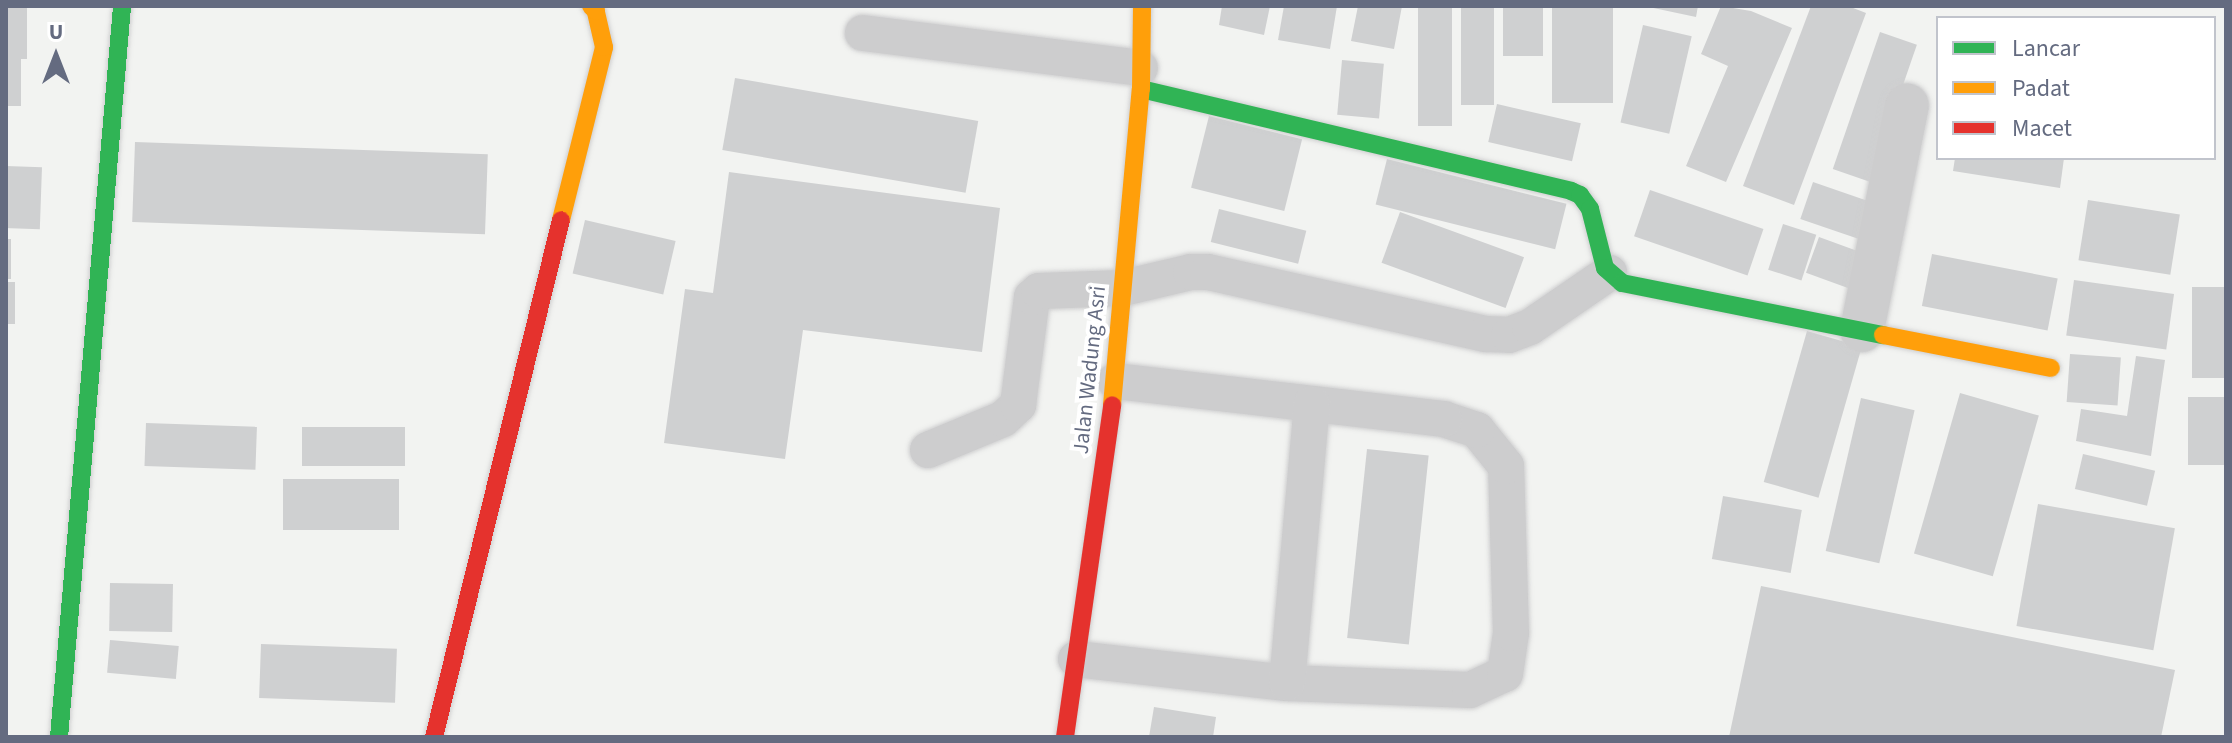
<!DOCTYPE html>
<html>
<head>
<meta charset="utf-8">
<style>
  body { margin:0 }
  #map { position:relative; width:2232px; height:743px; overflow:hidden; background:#f2f3f1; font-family:"Source Sans 3",sans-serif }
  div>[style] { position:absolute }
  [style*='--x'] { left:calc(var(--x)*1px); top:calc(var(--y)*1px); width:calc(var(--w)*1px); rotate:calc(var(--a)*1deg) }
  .building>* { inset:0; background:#cfd0d1; transform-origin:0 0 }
  .roads { filter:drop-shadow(0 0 2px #cfcfd0) drop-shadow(0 0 2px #cfcfd0) }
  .lane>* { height:36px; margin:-18px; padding:0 18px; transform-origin:18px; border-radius:18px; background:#cdcdce }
  .street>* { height:44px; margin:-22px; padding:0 22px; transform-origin:22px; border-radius:22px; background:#cdcdce }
  .fast>* { height:18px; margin:-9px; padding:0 9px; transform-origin:9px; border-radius:9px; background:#30b455 }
  .slow>* { height:18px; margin:-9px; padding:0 9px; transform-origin:9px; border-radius:9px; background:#ff9f0a }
  .jam>* { height:18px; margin:-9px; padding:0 9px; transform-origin:9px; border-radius:9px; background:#e5322d }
  span { translate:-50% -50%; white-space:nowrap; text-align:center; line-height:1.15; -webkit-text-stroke:8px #fff; paint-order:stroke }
  .street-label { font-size:22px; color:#646b80 }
  .frame { position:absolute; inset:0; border:8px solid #646b80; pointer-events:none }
  .legend { position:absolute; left:1936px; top:16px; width:280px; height:144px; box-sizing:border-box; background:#fff; border:2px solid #c1c4cc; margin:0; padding:10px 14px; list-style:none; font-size:24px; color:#646b80 }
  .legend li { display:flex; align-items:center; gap:16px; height:40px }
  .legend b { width:40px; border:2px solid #c1c4cc }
  .north { position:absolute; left:16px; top:16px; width:80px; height:80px; -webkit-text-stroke:6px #fff; paint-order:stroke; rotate:0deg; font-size:22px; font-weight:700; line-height:32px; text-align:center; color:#646b80 }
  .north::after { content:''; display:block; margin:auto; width:28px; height:36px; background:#646b80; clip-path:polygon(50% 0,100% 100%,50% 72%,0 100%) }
</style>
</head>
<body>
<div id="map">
  <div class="building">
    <i style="clip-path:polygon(6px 6px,27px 6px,27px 59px,21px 59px,21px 106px,6px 106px)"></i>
    <i style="clip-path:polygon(1222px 6px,1270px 6px,1264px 35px,1219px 25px)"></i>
    <i style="clip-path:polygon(1284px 6px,1337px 6px,1330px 49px,1278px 40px)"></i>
    <i style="clip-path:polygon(1358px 6px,1402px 6px,1394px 49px,1351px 41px)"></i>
    <i style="left:1418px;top:6px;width:34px;height:120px"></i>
    <i style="left:1461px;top:6px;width:33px;height:99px"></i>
    <i style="left:1503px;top:6px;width:40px;height:50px"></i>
    <i style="left:1552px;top:6px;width:61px;height:97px"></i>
    <i style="clip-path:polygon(1644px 6px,1698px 6px,1696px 17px)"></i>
    <i style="clip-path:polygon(1721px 6px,1751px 11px,1792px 28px,1726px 182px,1686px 166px,1728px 66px,1701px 54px)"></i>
    <i style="clip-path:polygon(1811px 6px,1848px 6px,1866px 13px,1794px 205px,1743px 186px)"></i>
    <i style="left:1643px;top:25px;width:50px;height:100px;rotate:13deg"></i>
    <i style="left:1880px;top:32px;width:39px;height:145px;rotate:19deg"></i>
    <i style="left:1342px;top:60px;width:42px;height:55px;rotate:5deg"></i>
    <i style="left:735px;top:78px;width:247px;height:73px;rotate:10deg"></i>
    <i style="left:1497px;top:104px;width:86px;height:39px;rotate:13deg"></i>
    <i style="left:1209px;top:116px;width:96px;height:74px;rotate:14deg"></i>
    <i style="left:135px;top:142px;width:353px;height:80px;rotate:2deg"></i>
    <i style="clip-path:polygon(1955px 158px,2064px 158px,2060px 188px,1953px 171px)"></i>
    <i style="left:1387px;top:159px;width:185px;height:47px;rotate:14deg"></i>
    <i style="left:6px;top:166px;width:36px;height:62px;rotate:2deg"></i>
    <i style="clip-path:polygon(729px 172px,1000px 208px,982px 352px,803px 330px,785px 459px,664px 443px,685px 289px,713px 293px)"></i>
    <i style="left:1813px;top:182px;width:65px;height:39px;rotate:19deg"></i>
    <i style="left:1650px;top:190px;width:120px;height:49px;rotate:19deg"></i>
    <i style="left:2088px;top:200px;width:93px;height:61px;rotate:9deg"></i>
    <i style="left:1219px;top:209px;width:90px;height:34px;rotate:14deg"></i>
    <i style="left:1400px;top:212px;width:132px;height:54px;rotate:20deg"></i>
    <i style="left:585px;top:220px;width:93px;height:55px;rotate:13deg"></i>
    <i style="left:1783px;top:224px;width:35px;height:48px;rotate:18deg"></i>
    <i style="left:1819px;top:237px;width:46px;height:38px;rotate:20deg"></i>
    <i style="left:6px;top:239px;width:5px;height:40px"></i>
    <i style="left:1932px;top:254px;width:128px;height:53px;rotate:11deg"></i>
    <i style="left:2074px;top:280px;width:101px;height:56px;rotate:8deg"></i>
    <i style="left:6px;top:282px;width:9px;height:42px"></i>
    <i style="left:2226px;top:287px;width:91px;height:34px;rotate:90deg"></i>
    <i style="left:1807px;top:331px;width:57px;height:157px;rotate:16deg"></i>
    <i style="left:2070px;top:354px;width:51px;height:48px;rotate:4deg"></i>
    <i style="clip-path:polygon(2136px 356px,2165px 360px,2151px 456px,2076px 441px,2081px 409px,2127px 416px)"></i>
    <i style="left:1960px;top:393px;width:82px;height:167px;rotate:16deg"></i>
    <i style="left:2226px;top:397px;width:68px;height:38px;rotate:90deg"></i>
    <i style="left:1861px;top:398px;width:55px;height:157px;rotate:13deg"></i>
    <i style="left:146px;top:423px;width:111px;height:43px;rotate:2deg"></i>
    <i style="left:302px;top:427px;width:103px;height:39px"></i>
    <i style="left:1367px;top:449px;width:62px;height:190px;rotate:6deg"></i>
    <i style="left:2083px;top:454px;width:74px;height:36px;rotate:13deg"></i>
    <i style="left:399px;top:479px;width:51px;height:116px;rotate:90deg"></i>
    <i style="left:1723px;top:496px;width:80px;height:64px;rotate:10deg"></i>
    <i style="left:2038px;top:504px;width:139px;height:124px;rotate:10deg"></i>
    <i style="left:110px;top:583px;width:63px;height:48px;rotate:1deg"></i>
    <i style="clip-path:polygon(1761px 586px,2175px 670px,2161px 737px,1729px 737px)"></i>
    <i style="left:110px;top:640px;width:69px;height:33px;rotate:5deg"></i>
    <i style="left:261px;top:644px;width:136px;height:54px;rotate:2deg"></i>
    <i style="clip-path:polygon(1154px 707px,1216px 717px,1213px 737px,1149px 737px)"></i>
  </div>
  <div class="roads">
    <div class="lane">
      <i style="--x:863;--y:33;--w:279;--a:7.2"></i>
      <i style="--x:928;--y:450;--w:81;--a:-22.5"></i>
      <i style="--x:1003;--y:419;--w:21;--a:-43"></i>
      <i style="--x:1018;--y:405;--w:109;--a:-82.6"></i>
      <i style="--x:1032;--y:297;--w:9;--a:-41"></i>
      <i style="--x:1039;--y:291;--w:84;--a:-2"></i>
      <i style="--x:1123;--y:288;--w:70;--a:-13.2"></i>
      <i style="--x:1191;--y:272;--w:17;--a:0"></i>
      <i style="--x:1208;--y:272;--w:285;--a:12.6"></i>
      <i style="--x:1486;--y:334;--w:23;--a:2"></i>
      <i style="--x:1509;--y:335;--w:22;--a:-21"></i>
      <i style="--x:1530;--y:327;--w:96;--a:-34.4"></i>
      <i style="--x:1076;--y:659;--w:212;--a:6.5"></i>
      <i style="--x:1287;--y:683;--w:183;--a:2.2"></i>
      <i style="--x:1470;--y:690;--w:38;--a:-25"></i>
      <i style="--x:1505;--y:674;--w:41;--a:-81.7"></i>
      <i style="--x:1511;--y:633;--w:167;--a:-91.7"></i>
      <i style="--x:1506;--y:466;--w:46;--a:-128.9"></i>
      <i style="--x:1477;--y:430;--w:35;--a:-162"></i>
      <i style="--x:1444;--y:419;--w:331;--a:-173.4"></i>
      <i style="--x:1287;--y:683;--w:280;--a:-84.9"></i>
    </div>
    <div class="street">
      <i style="--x:1862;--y:330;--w:229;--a:-78.7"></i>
    </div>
    <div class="fast">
      <i style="--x:1141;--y:89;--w:442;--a:13.3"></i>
      <i style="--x:1571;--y:191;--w:10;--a:24"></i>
      <i style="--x:1580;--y:195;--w:17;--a:54"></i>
      <i style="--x:1590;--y:209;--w:61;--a:75.7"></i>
      <i style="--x:1605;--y:268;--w:23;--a:41"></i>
      <i style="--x:1622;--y:283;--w:266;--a:11.3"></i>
      <i style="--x:59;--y:737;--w:734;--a:-85.07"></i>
    </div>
    <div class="slow">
      <i style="--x:561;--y:220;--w:178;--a:-76"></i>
      <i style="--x:604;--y:47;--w:37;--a:-103"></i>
      <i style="--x:596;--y:11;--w:7;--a:-135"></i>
      <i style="--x:1883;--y:335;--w:171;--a:11.1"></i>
      <i style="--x:1112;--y:405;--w:317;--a:-84.8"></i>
      <i style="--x:1141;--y:89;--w:83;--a:-89.3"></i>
    </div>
    <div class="jam">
      <i style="--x:434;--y:737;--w:532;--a:-76.2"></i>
      <i style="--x:1065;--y:737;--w:335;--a:-81.9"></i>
    </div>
  </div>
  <div class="street-label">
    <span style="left:1090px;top:370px;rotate:-84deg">Jalan Wadung Asri</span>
  </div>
  <div class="frame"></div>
  <ul class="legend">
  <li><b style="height:10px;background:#30b455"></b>Lancar</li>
  <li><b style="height:10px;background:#ff9f0a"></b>Padat</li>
  <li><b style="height:10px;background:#e5322d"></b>Macet</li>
  </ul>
  <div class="north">U</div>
</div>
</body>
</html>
